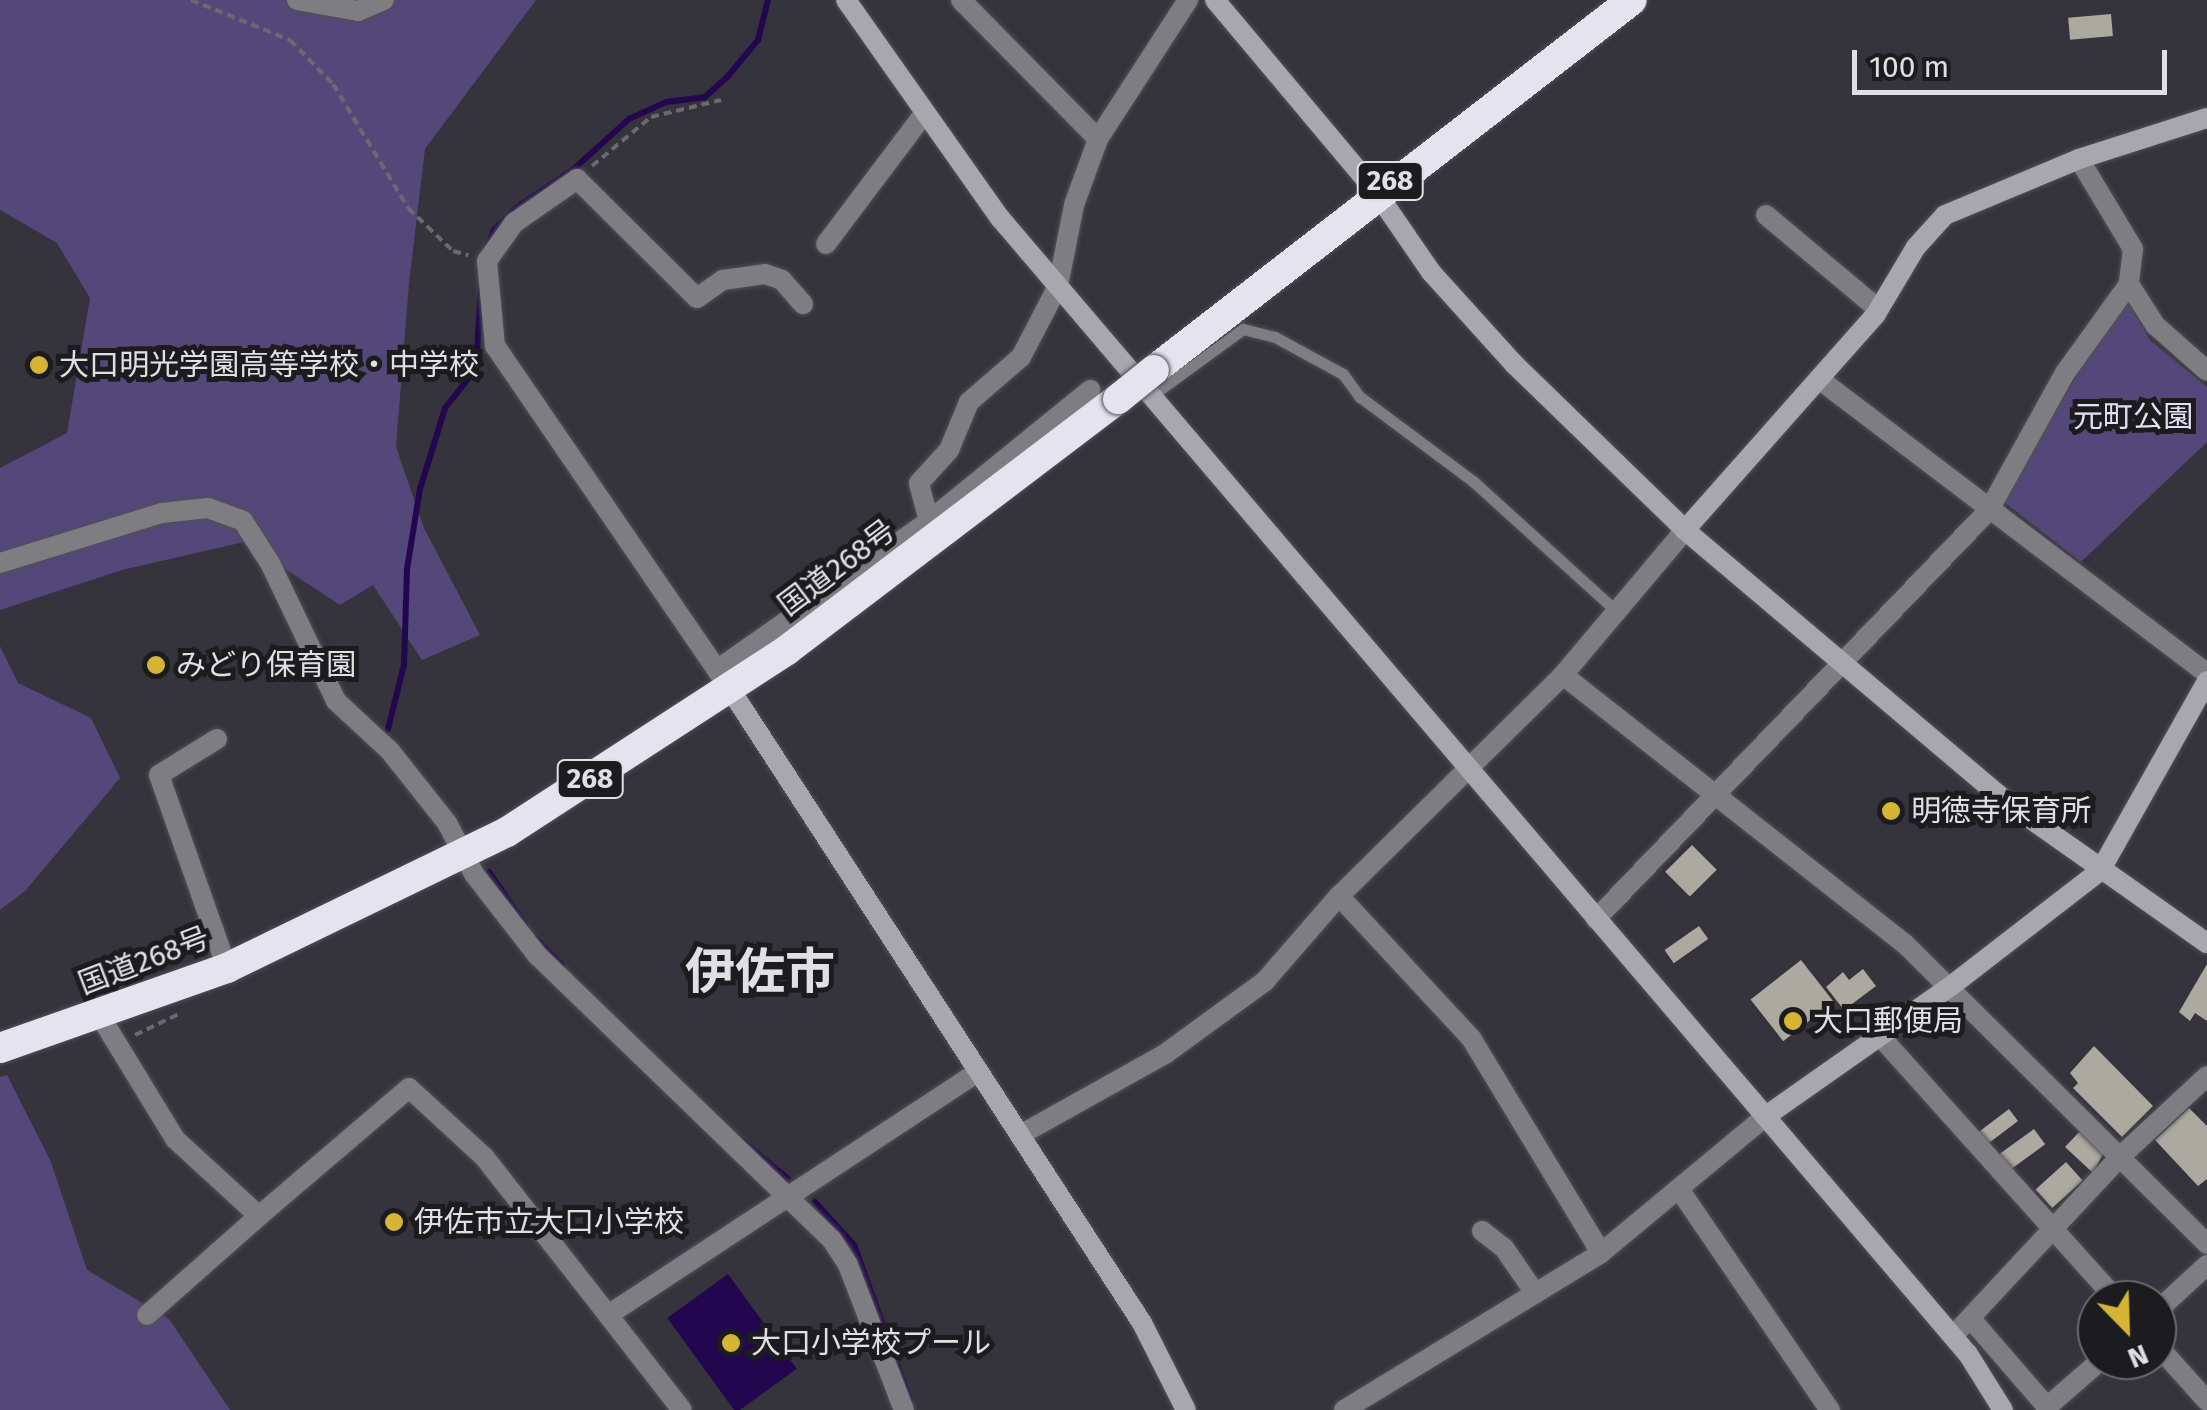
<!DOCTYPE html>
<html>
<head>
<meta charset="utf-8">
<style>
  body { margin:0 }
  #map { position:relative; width:2207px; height:1410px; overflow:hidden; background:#35333b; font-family:"Fira Sans","Noto Sans JP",sans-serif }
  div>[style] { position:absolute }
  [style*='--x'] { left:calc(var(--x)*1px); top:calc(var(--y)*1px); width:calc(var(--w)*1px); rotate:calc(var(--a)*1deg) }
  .green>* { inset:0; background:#54487b }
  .water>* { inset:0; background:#23074e; transform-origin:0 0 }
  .stream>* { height:6px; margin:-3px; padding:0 3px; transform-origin:3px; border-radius:3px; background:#23074e }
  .building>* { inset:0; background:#aca9a0; transform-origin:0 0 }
  .path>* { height:4px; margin-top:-2px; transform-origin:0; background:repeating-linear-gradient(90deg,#6b6970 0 8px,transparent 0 13px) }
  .roads { filter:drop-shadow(0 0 2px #504f56) drop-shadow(0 0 2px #504f56) }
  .lane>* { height:11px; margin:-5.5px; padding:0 5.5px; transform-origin:5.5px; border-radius:5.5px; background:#7e7e82 }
  .street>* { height:20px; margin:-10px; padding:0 10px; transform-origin:10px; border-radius:10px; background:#7e7e82 }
  .secondary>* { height:20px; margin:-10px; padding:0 10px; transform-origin:10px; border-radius:10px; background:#a8a7ad }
  .highway>* { height:30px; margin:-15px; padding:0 15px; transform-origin:15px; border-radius:15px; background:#e5e4ee }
  .bridges { filter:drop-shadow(0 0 2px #504f56) drop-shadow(0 0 2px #504f56) }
  .highway-bridge>* { height:30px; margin:-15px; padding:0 15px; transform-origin:15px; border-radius:15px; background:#e5e4ee }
  .dots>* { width:28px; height:28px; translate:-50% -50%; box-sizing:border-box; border:5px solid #1c1c1f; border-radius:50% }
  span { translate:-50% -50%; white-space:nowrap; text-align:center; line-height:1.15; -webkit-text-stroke:10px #1c1c1f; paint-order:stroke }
  .shield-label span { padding:2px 8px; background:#1c1c1f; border:2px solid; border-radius:8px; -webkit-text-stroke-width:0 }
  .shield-label { font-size:28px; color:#e0dfe4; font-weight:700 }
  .poi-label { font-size:30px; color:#e0dfe4 }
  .left { translate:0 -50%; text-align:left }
  .park-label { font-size:30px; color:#e3dff4 }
  .street-label { font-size:30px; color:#e0dfe4 }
  .town-label { font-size:50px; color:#e0dfe4; font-weight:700 }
  .north { position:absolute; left:2077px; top:1280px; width:100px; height:100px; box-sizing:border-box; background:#1c1c1f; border:2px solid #6a6a6e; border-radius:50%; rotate:157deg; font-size:28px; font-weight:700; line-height:40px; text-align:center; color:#e0dfe4 }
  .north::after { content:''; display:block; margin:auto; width:35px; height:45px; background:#d6b534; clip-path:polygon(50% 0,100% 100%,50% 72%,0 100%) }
  .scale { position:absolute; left:1852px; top:50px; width:315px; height:45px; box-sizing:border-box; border:5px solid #e0dfe4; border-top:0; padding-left:12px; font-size:30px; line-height:35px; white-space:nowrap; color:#e0dfe4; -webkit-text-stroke:8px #1c1c1f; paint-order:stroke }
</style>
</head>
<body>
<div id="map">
  <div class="green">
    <i style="clip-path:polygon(0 0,536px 0,425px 149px,409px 283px,396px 447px,424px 528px,480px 635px,422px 660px,373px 585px,340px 605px,244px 542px,122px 570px,0 610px,0 468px,67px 433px,90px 298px,57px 243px,0 210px)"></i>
    <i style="clip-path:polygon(2128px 302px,2150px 340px,2207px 387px,2207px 442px,2081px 562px,2004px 502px,2117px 304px)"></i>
    <i style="clip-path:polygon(0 646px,18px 683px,91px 718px,120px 778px,26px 890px,0 910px)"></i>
    <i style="clip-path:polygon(7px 1075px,51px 1162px,87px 1270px,169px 1319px,230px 1410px,0 1410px,0 1077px)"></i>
  </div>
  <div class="water">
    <i style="left:728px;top:1274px;width:117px;height:75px;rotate:54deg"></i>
  </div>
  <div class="stream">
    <i style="--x:483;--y:256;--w:28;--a:-67"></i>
    <i style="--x:494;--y:230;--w:31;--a:-45"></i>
    <i style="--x:516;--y:208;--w:73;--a:-34.3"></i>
    <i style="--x:576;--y:167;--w:72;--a:-42.2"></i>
    <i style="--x:629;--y:119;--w:41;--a:-24.7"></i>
    <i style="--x:666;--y:102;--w:39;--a:-7"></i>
    <i style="--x:705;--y:97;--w:31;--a:-42"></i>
    <i style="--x:728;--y:76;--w:47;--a:-50.2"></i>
    <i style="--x:758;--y:40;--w:41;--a:-76"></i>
    <i style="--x:388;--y:729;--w:66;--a:-76"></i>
    <i style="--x:404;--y:665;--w:96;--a:-88.2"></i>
    <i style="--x:407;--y:569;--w:81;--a:-80.8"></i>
    <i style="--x:420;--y:489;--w:85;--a:-72.8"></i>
    <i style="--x:445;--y:408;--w:50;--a:-51.5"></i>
    <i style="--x:476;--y:369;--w:81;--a:-86.5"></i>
    <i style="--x:489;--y:872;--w:63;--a:55.3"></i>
    <i style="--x:536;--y:938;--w:37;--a:46"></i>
    <i style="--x:743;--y:1141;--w:59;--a:40.2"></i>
    <i style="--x:815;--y:1202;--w:58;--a:47.8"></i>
    <i style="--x:854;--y:1245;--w:164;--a:70"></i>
  </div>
  <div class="building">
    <i style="left:2111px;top:14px;width:22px;height:43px;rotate:85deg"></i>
    <i style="left:1692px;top:845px;width:35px;height:38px;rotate:45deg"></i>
    <i style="left:1699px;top:926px;width:16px;height:42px;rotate:55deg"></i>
    <i style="left:1801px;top:960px;width:53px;height:64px;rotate:52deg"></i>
    <i style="clip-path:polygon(2207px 964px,2207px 1021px,2195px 1013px,2190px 1021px,2179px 1012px)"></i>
    <i style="clip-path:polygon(1863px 969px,1876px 986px,1844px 1010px,1826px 987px,1843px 972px,1849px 980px)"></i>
    <i style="clip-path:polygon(2094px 1046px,2153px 1106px,2122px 1137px,2073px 1088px,2078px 1083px,2070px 1073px)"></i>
    <i style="clip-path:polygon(2189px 1108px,2207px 1126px,2207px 1179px,2198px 1186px,2155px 1140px)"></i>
    <i style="left:2009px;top:1109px;width:15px;height:41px;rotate:53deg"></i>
    <i style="left:2034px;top:1129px;width:19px;height:44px;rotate:54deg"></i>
    <i style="clip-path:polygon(2082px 1129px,2105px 1150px,2093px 1173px,2065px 1147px)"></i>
    <i style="left:2066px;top:1162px;width:25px;height:41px;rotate:48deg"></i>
  </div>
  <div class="path">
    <i style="--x:191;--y:0;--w:107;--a:22"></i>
    <i style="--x:290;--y:40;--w:62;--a:45.7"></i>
    <i style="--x:333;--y:84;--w:145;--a:58.8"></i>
    <i style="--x:408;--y:208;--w:62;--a:43.7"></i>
    <i style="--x:453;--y:251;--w:16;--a:15"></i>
    <i style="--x:592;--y:166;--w:77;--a:-39.7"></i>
    <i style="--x:651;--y:117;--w:72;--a:-13.7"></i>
    <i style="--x:135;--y:1035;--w:51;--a:-25.6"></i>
  </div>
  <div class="roads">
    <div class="lane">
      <i style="--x:1151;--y:396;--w:114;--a:-36.1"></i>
      <i style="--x:1243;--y:329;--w:33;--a:14"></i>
      <i style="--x:1275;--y:337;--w:77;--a:28.6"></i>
      <i style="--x:1343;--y:374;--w:29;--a:54"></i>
      <i style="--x:1360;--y:397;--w:142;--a:36.7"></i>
      <i style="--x:1474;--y:482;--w:188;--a:42.2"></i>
    </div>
    <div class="street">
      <i style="--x:297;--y:0;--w:62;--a:10.2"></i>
      <i style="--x:358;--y:11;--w:28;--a:-23"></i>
      <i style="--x:961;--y:0;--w:195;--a:45.4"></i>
      <i style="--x:2079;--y:159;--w:105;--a:59"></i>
      <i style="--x:2133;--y:249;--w:35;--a:97"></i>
      <i style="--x:2129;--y:284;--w:49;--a:57.6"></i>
      <i style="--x:2155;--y:325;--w:69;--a:41.5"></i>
      <i style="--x:1766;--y:215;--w:146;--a:40"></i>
      <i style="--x:826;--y:244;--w:163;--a:-53"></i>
      <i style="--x:1819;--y:379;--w:487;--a:37.2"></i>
      <i style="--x:929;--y:521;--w:208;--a:-39.1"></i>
      <i style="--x:0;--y:563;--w:170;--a:-17.2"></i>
      <i style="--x:162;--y:513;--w:46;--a:-6.2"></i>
      <i style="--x:208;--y:508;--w:37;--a:20"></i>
      <i style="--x:243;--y:521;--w:50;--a:57.3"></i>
      <i style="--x:270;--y:563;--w:153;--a:64.4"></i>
      <i style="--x:336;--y:701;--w:74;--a:42.8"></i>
      <i style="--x:390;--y:751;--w:92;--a:51.6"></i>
      <i style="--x:447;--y:823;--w:58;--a:62.1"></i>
      <i style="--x:474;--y:874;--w:103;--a:52.1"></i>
      <i style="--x:537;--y:955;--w:410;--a:44"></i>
      <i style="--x:832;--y:1240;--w:30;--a:57"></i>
      <i style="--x:848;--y:1265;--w:155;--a:68.9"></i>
      <i style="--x:717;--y:670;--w:259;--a:-35.1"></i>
      <i style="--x:929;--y:521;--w:39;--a:-105"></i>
      <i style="--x:919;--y:483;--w:45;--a:-47.7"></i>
      <i style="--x:949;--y:450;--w:52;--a:-67.4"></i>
      <i style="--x:969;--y:402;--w:69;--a:-40.9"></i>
      <i style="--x:1021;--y:357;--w:80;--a:-62.5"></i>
      <i style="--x:1058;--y:286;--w:83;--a:-78.8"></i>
      <i style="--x:1074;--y:205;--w:70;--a:-70"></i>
      <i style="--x:1098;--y:139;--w:166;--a:-57.1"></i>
      <i style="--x:1563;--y:675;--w:435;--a:38.2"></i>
      <i style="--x:1905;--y:944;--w:426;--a:44.8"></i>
      <i style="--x:730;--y:689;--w:416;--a:-124.4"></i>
      <i style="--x:495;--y:346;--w:85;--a:-95.4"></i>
      <i style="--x:487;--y:261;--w:47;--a:-54.6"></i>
      <i style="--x:514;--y:223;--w:77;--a:-34.9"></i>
      <i style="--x:577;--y:179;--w:169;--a:44.8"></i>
      <i style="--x:697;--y:298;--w:32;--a:-35"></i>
      <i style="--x:723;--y:280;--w:42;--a:-8.1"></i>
      <i style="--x:765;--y:274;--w:18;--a:19"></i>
      <i style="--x:782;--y:280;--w:32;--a:49"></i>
      <i style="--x:217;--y:739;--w:68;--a:148.2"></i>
      <i style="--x:159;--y:775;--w:205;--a:70.6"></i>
      <i style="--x:1339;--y:896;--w:194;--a:47.1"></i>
      <i style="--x:1471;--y:1038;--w:251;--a:58.8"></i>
      <i style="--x:1596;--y:919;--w:567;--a:-46.14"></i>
      <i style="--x:1989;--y:510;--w:157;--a:-61"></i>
      <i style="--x:2065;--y:373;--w:110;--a:-54.3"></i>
      <i style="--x:100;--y:1016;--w:144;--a:58.6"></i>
      <i style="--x:175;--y:1139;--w:114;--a:42.5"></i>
      <i style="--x:259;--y:1216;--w:197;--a:-40.5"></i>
      <i style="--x:409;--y:1088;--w:103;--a:42.6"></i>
      <i style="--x:485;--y:1158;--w:199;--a:51.9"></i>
      <i style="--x:608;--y:1315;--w:440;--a:-33.3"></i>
      <i style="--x:1879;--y:1035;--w:356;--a:48.1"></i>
      <i style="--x:1020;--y:1135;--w:166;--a:-29.2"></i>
      <i style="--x:1165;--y:1054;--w:124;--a:-36.1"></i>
      <i style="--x:1265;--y:981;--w:113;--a:-49"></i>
      <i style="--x:1339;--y:896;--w:315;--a:-44.6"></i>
      <i style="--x:1563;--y:675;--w:189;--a:-49.9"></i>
      <i style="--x:1679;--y:1189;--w:268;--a:55.7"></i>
      <i style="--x:1482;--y:1231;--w:28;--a:38"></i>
      <i style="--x:1504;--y:1248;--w:55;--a:55.4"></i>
      <i style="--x:2157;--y:1311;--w:68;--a:-42.6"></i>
      <i style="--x:147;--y:1315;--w:149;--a:-41.5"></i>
      <i style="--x:608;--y:1315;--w:120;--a:52.1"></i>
      <i style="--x:1971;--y:1319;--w:116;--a:49.2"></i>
      <i style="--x:2047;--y:1407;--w:72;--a:-41"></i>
      <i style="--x:1953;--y:1336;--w:248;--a:-47"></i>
      <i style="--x:2122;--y:1155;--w:116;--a:-42.9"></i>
      <i style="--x:2157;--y:1345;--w:75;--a:48.2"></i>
      <i style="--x:1344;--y:1410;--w:301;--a:-31.4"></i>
      <i style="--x:1601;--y:1253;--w:214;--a:-39.7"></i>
    </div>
    <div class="secondary">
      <i style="--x:846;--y:0;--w:267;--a:54.8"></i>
      <i style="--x:1000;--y:218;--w:1492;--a:49.57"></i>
      <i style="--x:1968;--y:1354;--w:66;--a:58"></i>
      <i style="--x:1215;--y:0;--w:251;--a:50"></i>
      <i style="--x:1376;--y:192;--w:97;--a:55.5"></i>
      <i style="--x:1431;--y:272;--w:124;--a:47.9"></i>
      <i style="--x:1514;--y:364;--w:238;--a:44.1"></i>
      <i style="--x:1685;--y:530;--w:418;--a:40.2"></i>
      <i style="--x:2004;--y:800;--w:248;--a:35.2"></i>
      <i style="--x:1685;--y:530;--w:288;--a:-48.5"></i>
      <i style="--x:1876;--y:314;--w:78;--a:-59.2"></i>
      <i style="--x:1916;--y:247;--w:43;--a:-47.8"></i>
      <i style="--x:1945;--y:215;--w:145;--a:-22.7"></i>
      <i style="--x:2079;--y:159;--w:134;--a:-17.8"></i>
      <i style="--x:730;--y:689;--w:756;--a:56.98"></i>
      <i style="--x:1142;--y:1323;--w:97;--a:63.2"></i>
      <i style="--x:1766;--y:1116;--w:226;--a:-35.1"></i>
      <i style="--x:1951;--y:986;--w:188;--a:-37.7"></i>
      <i style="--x:2100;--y:871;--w:218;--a:-60.6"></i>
    </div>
    <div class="highway">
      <i style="--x:1154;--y:370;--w:604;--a:-37.74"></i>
      <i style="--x:0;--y:1048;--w:241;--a:-19.4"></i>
      <i style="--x:227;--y:968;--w:311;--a:-25.9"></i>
      <i style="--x:507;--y:832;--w:334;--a:-33"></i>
      <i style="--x:787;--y:650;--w:415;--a:-37.2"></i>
    </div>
  </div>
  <div class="bridges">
    <div class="highway-bridge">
      <i style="--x:1118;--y:399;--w:46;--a:-38.9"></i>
    </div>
  </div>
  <div class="dots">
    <i style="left:39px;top:365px;background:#d6b534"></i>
    <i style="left:156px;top:665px;background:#d6b534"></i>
    <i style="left:1891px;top:811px;background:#d6b534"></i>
    <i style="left:1793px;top:1021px;background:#d6b534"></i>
    <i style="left:394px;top:1222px;background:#d6b534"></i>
    <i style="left:731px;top:1343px;background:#d6b534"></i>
  </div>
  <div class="shield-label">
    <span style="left:1390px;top:181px">268</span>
    <span style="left:590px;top:779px">268</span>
  </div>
  <div class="poi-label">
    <span class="left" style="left:59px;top:365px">大口明光学園高等学校・中学校</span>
    <span class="left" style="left:176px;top:665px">みどり保育園</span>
    <span class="left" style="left:1911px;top:811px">明徳寺保育所</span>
    <span class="left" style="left:1813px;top:1021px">大口郵便局</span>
    <span class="left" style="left:414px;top:1222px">伊佐市立大口小学校</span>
    <span class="left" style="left:751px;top:1343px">大口小学校プール</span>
  </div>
  <div class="park-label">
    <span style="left:2133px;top:417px">元町公園</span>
  </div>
  <div class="street-label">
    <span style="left:837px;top:568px;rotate:-37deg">国道268号</span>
    <span style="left:144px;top:961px;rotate:-21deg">国道268号</span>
  </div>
  <div class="town-label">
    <span style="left:760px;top:973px">伊佐市</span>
  </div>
  <div class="north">N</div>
  <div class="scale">100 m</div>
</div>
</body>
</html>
